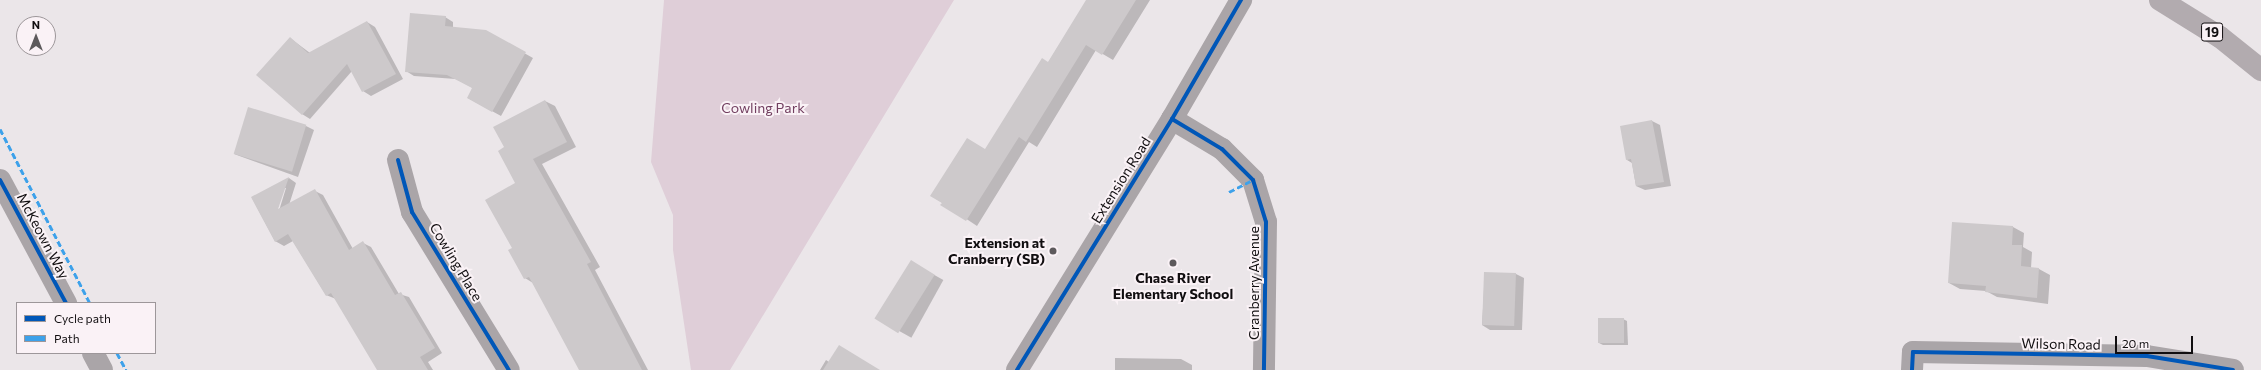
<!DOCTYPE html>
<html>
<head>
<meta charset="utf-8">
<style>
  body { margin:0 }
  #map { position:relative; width:2261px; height:370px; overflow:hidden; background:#ebe6e9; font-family:Commissioner,sans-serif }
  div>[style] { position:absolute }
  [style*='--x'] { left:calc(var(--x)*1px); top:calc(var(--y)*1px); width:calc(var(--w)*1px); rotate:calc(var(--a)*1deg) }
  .green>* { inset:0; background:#dfced8 }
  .shadow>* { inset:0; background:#0003; transform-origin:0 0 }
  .building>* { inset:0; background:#cdc9cb; transform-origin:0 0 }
  .minor>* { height:22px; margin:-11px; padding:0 11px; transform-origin:11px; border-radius:11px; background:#aaa5a8 }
  .highway>* { height:22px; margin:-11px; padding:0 11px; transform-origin:11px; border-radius:11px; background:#b2abaf }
  .quiet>* { height:3px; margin-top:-1.5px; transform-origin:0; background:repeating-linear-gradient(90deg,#3da1ea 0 6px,transparent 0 9px) }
  .cycleway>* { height:4px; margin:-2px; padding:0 2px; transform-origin:2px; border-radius:2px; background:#0057b8 }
  .dots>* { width:11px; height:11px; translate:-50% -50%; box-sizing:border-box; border:2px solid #faf2f6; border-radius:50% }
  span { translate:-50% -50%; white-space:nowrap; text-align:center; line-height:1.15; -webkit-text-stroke:4px #faf2f6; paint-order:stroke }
  .shield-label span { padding:1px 3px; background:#faf2f6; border:1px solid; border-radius:3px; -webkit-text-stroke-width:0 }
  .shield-label { font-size:13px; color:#110e10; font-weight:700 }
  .park-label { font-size:14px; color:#723f60 }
  .street-label { font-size:14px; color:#110e10 }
  .poi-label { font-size:14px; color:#110e10; font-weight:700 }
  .right { translate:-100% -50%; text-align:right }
  .legend { position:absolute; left:16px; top:302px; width:140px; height:52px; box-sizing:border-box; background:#faf2f6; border:1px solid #9d979a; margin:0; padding:5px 7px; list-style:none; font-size:12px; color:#110e10 }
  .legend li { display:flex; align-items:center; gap:8px; height:20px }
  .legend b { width:20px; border:1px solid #9d979a }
  .north { position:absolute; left:16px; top:16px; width:40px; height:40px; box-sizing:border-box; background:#faf2f6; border:1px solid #9d979a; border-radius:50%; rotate:0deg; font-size:11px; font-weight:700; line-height:16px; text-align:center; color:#110e10 }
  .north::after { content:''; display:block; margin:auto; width:14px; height:18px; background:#5d5a5c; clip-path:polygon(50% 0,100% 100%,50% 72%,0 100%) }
  .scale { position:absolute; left:2115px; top:336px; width:78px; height:18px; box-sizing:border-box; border:2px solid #110e10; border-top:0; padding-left:5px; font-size:12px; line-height:14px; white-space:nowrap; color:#110e10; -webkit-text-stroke:3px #faf2f6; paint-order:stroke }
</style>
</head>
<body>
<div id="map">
  <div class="green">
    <i style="clip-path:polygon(664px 0,954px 0,730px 370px,691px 370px,673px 250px,673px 215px,651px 162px)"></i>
  </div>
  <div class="shadow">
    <i style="clip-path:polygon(1087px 0,1150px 0,1113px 60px,1096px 50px,1037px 147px,1029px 142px,977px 226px,932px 196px,986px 150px,1048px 63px)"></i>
    <i style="clip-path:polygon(445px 17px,453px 22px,453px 28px,485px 31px,533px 58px,501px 116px,468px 98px,473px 88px,456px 79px,414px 76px,406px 71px)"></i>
    <i style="clip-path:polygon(367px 22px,375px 27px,403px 79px,371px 96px,363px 91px,352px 71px,310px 119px,302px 114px,290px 38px,310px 53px)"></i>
    <i style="clip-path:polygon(545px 101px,555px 106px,576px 147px,542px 164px,600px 267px,595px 270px,648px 370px,581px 370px,533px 283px,525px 278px,513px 248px,516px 184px,506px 148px)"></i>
    <i style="clip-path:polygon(1652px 121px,1660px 125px,1671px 186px,1645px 190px,1636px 186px,1632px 163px,1627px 160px)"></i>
    <i style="clip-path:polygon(306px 126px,314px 130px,298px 177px,234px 154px)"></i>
    <i style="clip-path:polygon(evenodd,289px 178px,296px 183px,289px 205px,315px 191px,323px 195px,353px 249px,363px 243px,371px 247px,399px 294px,409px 297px,442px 353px,428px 362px,433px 370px,378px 370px,336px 299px,326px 295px,293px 241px,284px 246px,275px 241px,252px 198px,289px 178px,284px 188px,286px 188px,278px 214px,276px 214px,284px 188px)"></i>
    <i style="clip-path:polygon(1953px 223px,2013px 227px,2024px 233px,2023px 247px,2032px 252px,2031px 268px,2039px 269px,2050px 275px,2048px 304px,1997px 297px,1986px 291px,1960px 289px,1949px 283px)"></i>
    <i style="left:911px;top:262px;width:37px;height:66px;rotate:29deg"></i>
    <i style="clip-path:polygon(1485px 273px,1516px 274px,1524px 278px,1522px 330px,1490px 330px,1482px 325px)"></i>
    <i style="clip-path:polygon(1623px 319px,1627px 321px,1628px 345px,1603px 345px,1599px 343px)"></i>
    <i style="clip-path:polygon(1115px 358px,1181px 359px,1192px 365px,1192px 370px,1115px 370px)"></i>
    <i style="clip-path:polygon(826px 360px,829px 362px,864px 370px,820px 370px)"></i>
  </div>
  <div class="building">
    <i style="clip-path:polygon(1086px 0,1136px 0,1102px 55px,1086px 45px,1026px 142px,1019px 137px,966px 221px,940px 205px,942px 203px,930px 196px,967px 138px,985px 149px,1042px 58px,1048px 62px)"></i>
    <i style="clip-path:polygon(410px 13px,446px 16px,445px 26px,486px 30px,526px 52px,492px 112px,467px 98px,472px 88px,447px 75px,405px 72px)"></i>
    <i style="clip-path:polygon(367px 21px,396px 74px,362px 92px,347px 64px,302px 115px,256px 75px,290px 37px,308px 53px)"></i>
    <i style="clip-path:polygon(545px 100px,567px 142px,533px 159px,591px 262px,587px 264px,642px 370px,579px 370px,529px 277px,524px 279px,508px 250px,512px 248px,485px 200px,515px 183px,498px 151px,504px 147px,493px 127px)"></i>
    <i style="left:248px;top:107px;width:61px;height:49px;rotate:17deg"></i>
    <i style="clip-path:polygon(1652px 120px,1664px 182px,1636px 186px,1631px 159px,1626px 160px,1620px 126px)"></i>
    <i style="clip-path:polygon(289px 177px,278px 209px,315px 189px,349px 250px,363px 241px,395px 295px,401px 292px,435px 348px,420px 357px,428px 370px,377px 370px,331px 293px,326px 296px,288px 234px,275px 242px,251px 197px)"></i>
    <i style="clip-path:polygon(1952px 222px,2013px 226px,2012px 245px,2022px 245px,2021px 266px,2039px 268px,2037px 298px,1985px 292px,1986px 286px,1948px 283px)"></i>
    <i style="left:911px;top:260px;width:28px;height:69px;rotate:32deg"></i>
    <i style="left:1484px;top:272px;width:32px;height:53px;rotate:2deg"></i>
    <i style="left:1598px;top:318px;width:26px;height:25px"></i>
    <i style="clip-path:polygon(839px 345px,880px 370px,823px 370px)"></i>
  </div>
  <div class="minor">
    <i style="--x:1172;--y:119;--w:58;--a:31"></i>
    <i style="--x:1222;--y:149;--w:44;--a:45"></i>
    <i style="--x:1253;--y:180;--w:44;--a:72.8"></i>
    <i style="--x:1266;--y:222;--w:148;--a:90.8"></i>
    <i style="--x:398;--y:160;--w:54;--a:74.9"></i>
    <i style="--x:412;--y:212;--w:185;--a:58.5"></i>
    <i style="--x:0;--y:180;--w:140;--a:61.8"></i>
    <i style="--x:93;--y:353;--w:19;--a:62"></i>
    <i style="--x:1017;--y:370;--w:295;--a:-58.3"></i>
    <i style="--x:1172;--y:119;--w:138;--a:-59.9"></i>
    <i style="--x:1912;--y:370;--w:18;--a:-87"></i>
    <i style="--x:1913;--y:352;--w:234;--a:1"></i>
    <i style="--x:2147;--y:356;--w:87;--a:9.2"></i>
  </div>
  <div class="highway">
    <i style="--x:2160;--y:0;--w:70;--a:31.7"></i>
    <i style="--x:2220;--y:37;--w:53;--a:38.8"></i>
  </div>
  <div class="quiet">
    <i style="--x:0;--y:129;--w:196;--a:62.7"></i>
    <i style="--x:1229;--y:192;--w:27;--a:-27"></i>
    <i style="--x:117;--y:353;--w:19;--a:62"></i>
  </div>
  <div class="cycleway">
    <i style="--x:1172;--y:119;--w:58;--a:31"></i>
    <i style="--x:1222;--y:149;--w:44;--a:45"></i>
    <i style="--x:1253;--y:180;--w:44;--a:72.8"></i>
    <i style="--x:1266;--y:222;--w:148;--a:90.8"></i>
    <i style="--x:398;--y:160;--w:54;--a:74.9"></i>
    <i style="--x:412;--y:212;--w:185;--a:58.5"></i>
    <i style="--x:0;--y:180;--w:140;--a:61.8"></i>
    <i style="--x:1017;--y:370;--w:295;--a:-58.3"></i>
    <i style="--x:1172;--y:119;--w:138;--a:-59.9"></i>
    <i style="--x:1912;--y:370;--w:18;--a:-87"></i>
    <i style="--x:1913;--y:352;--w:234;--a:1"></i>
    <i style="--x:2147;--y:356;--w:87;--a:9.2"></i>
  </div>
  <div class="dots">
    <i style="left:1053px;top:251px;background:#5d5a5c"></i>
    <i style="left:1173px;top:263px;background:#5d5a5c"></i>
  </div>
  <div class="shield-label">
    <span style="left:2212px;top:32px">19</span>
  </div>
  <div class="park-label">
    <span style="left:763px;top:108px">Cowling Park</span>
  </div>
  <div class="street-label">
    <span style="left:1121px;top:180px;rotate:-58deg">Extension Road</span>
    <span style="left:43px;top:236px;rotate:62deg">McKeown Way</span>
    <span style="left:456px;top:262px;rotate:59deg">Cowling Place</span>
    <span style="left:1254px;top:283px;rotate:-90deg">Cranberry Avenue</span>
    <span style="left:2061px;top:344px;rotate:1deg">Wilson Road</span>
  </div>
  <div class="poi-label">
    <span class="right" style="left:1045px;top:251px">Extension at<br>Cranberry (SB)</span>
    <span style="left:1173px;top:286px">Chase River<br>Elementary School</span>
  </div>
  <ul class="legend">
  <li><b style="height:5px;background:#0057b8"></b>Cycle path</li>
  <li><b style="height:5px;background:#3da1ea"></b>Path</li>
  </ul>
  <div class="north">N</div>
  <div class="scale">20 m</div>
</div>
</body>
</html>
